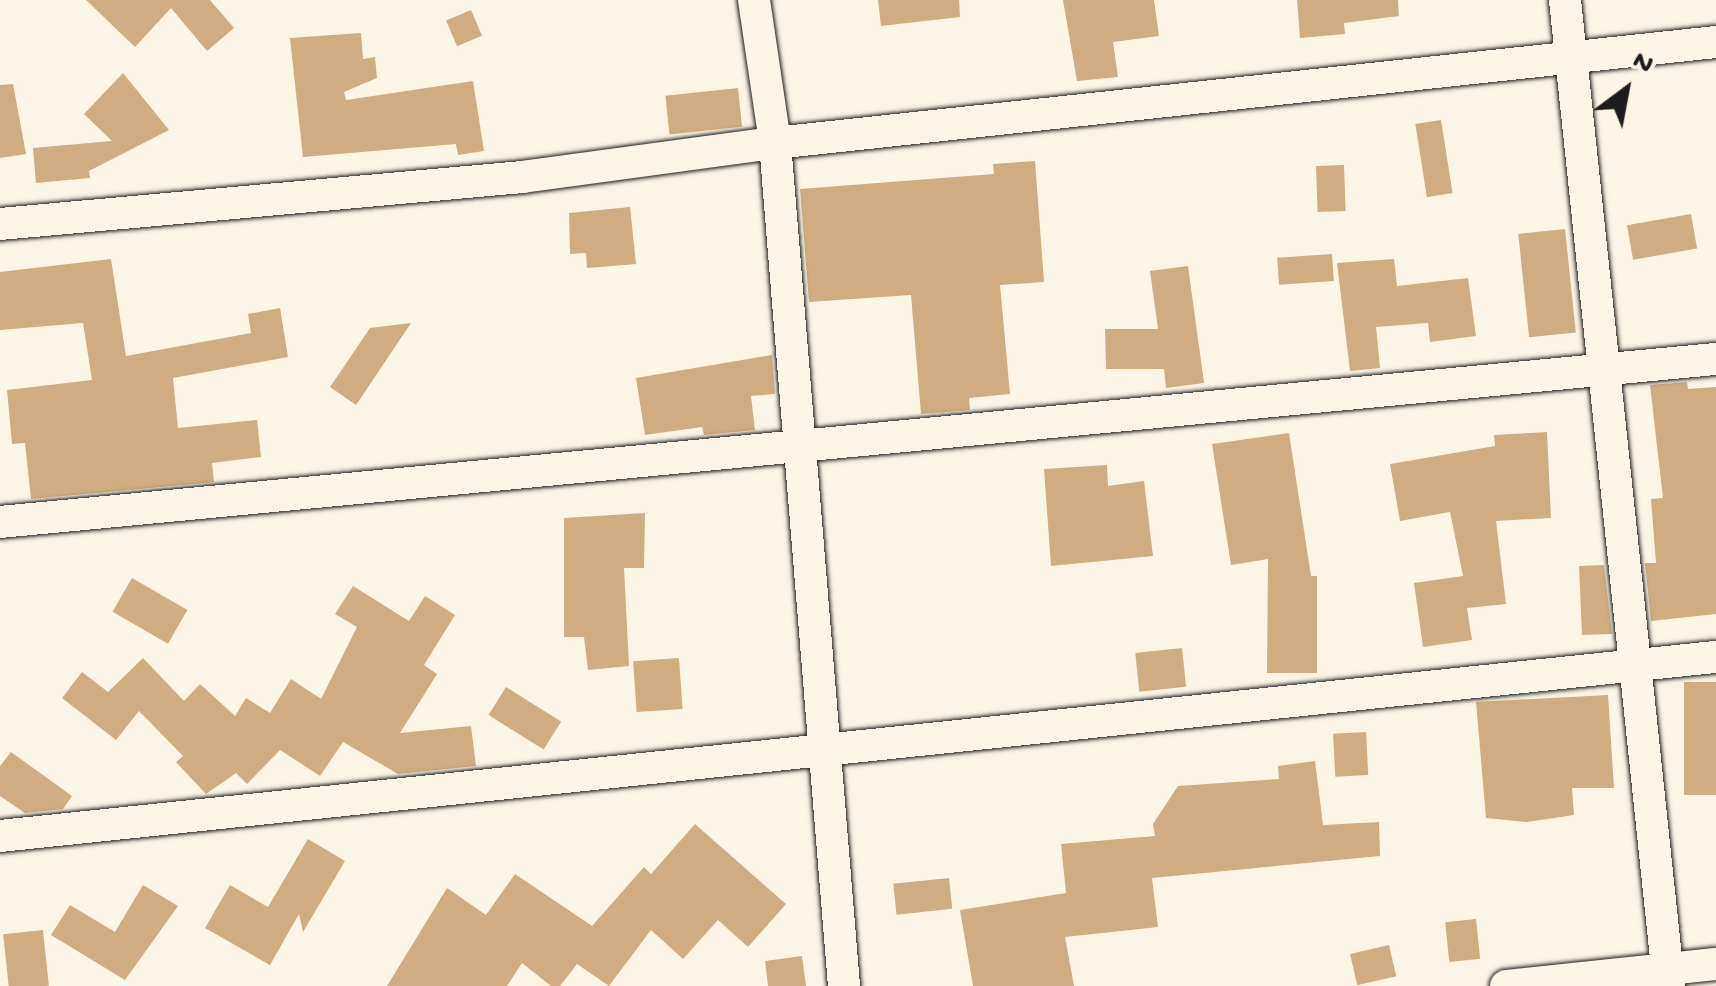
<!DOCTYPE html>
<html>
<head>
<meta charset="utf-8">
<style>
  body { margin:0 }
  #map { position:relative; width:1716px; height:986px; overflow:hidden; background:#fcf5e5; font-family:"Gochi Hand",sans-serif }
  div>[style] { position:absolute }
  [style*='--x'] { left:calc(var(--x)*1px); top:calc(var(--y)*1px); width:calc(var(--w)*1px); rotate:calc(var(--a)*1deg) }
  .building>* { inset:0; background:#d0ac82; transform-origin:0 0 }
  .roads { filter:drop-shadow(0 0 2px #1c1c1c) drop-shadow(0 0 2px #1c1c1c) }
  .minor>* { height:32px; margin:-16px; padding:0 16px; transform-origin:16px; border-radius:16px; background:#fcf5e5 }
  span { translate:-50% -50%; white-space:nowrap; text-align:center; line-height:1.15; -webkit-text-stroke:10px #fcf5e5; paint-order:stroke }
  .north { position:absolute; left:1576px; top:40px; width:100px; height:100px; -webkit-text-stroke:8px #fcf5e5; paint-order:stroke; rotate:32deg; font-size:28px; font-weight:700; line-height:40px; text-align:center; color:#1c1c1c }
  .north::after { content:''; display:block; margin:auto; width:35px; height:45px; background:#1c1c1c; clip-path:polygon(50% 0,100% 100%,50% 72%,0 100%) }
</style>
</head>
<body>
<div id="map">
  <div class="building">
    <i style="clip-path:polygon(86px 0,210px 0,234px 28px,207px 51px,171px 8px,135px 47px)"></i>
    <i style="clip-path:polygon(878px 0,959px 0,960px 17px,881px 26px)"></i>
    <i style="clip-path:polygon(1063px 0,1154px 0,1159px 36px,1113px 42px,1118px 77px,1077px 81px)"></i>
    <i style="clip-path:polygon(1297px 0,1398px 0,1399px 16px,1344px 23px,1345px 34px,1300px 38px)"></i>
    <i style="left:471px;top:10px;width:28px;height:27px;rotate:67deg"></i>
    <i style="clip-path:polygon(361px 33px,363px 59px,375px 57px,377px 78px,344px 92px,346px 100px,473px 81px,484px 151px,458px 155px,456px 144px,303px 157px,290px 38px)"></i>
    <i style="clip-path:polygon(123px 73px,169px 130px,89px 171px,90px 178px,36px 183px,33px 148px,112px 141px,84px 114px)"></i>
    <i style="clip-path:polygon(13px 84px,26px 154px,0 158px,0 85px)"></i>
    <i style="left:738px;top:88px;width:39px;height:73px;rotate:84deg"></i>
    <i style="left:1441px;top:120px;width:74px;height:26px;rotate:81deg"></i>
    <i style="clip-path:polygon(1035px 161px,1044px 282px,1000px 285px,1010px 394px,969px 398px,970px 410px,921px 414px,911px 295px,809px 302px,800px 189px,994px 174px,993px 164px)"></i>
    <i style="left:1344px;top:165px;width:46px;height:28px;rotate:88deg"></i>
    <i style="clip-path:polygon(630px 207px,636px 264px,587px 268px,586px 253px,570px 254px,569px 213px)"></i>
    <i style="left:1691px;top:214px;width:35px;height:65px;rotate:80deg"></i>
    <i style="left:1565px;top:229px;width:104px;height:47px;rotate:84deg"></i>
    <i style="left:1332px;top:254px;width:27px;height:55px;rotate:86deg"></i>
    <i style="clip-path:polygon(111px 259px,126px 356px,251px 333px,248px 314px,280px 308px,288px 357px,173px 378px,178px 428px,257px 420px,261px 457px,212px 463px,214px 482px,31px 499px,25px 443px,12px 444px,7px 390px,92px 380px,83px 323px,0 330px,0 272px)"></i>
    <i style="clip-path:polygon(1394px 259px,1397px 286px,1468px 278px,1476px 336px,1430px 342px,1428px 323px,1376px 327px,1380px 368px,1350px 371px,1337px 263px)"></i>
    <i style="clip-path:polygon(1188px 266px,1204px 383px,1166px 388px,1164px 369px,1106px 369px,1105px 329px,1158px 329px,1150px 271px)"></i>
    <i style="clip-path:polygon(411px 323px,356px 405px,330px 387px,370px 328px)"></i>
    <i style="clip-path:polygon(772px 355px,775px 394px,751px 396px,755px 430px,704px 435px,702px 427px,645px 435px,636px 378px)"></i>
    <i style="clip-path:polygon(1687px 382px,1688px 389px,1716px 387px,1716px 614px,1651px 621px,1645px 563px,1656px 563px,1651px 499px,1663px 498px,1650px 385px)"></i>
    <i style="clip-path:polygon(1547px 432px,1551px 518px,1496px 521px,1506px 604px,1467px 608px,1472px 640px,1423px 647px,1414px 583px,1463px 576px,1450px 512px,1400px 521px,1390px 464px,1495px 446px,1494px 435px)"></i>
    <i style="clip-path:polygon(1289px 433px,1311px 576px,1317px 576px,1317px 673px,1267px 673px,1268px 559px,1231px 565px,1212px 444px)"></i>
    <i style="clip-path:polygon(1107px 465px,1108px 486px,1144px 481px,1153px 556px,1051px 566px,1044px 469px)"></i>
    <i style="clip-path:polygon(645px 513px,644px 568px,624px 568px,629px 666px,588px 670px,584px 637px,564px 637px,564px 518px)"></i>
    <i style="clip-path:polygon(1604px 565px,1612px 634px,1582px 635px,1579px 566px)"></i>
    <i style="left:132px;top:578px;width:64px;height:39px;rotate:30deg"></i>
    <i style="clip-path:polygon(353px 586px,409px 621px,425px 596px,455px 615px,424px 665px,437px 674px,400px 733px,471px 726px,476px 766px,398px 774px,343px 742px,320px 776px,280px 750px,247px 784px,236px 773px,206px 794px,176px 762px,183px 756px,139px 711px,116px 740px,62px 698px,82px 672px,108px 692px,143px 658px,184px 701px,200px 684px,235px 716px,246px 698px,270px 713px,291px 679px,321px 699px,357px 627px,335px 614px)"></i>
    <i style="left:1182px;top:648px;width:39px;height:47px;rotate:84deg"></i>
    <i style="left:679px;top:658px;width:51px;height:46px;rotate:86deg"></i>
    <i style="left:1716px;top:682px;width:113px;height:32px;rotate:90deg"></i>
    <i style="left:506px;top:687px;width:65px;height:33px;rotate:32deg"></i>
    <i style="clip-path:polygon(1608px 695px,1614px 788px,1572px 788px,1574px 815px,1527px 822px,1486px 818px,1476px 702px)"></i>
    <i style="left:1366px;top:732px;width:43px;height:33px;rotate:87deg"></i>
    <i style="clip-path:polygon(11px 752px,72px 796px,63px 809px,25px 813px,0 796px,0 766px)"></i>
    <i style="clip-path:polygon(1315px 761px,1323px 825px,1379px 822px,1380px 856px,1152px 878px,1158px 927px,1065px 937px,1074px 986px,973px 986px,960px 910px,1066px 893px,1061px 844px,1155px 836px,1153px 824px,1178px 786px,1279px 779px,1278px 766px)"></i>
    <i style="clip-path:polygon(695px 824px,786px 904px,748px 947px,718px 920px,683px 959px,651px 930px,609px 986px,577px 964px,560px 986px,551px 986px,522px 963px,507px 986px,387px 986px,447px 888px,486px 915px,515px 874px,592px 926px,644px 867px,651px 874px)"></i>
    <i style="clip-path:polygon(308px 839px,345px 861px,303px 932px,299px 914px,270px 965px,205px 928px,230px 885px,268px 907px)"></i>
    <i style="left:949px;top:878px;width:31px;height:56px;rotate:84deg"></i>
    <i style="clip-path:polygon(143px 885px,178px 906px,125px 980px,51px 935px,70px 905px,115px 932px)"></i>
    <i style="left:1476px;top:919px;width:40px;height:31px;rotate:84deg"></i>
    <i style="left:43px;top:930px;width:56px;height:40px;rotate:84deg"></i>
    <i style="left:1389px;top:945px;width:32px;height:40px;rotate:77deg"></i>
    <i style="clip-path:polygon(802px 956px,806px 986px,768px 986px,765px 961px)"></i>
  </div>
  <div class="roads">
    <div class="minor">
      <i style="--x:754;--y:0;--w:145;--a:81.6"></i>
      <i style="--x:775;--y:143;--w:846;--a:85.32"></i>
      <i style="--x:1565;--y:0;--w:991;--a:83.98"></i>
      <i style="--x:0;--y:224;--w:524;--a:-5.14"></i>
      <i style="--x:522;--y:177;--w:255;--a:-7.7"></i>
      <i style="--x:775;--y:143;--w:946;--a:-6.13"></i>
      <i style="--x:0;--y:522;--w:1724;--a:-5.43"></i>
      <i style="--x:0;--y:836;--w:1725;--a:-5.96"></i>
      <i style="--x:1506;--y:986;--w:211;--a:-6"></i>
    </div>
  </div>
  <div class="north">N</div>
</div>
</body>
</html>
